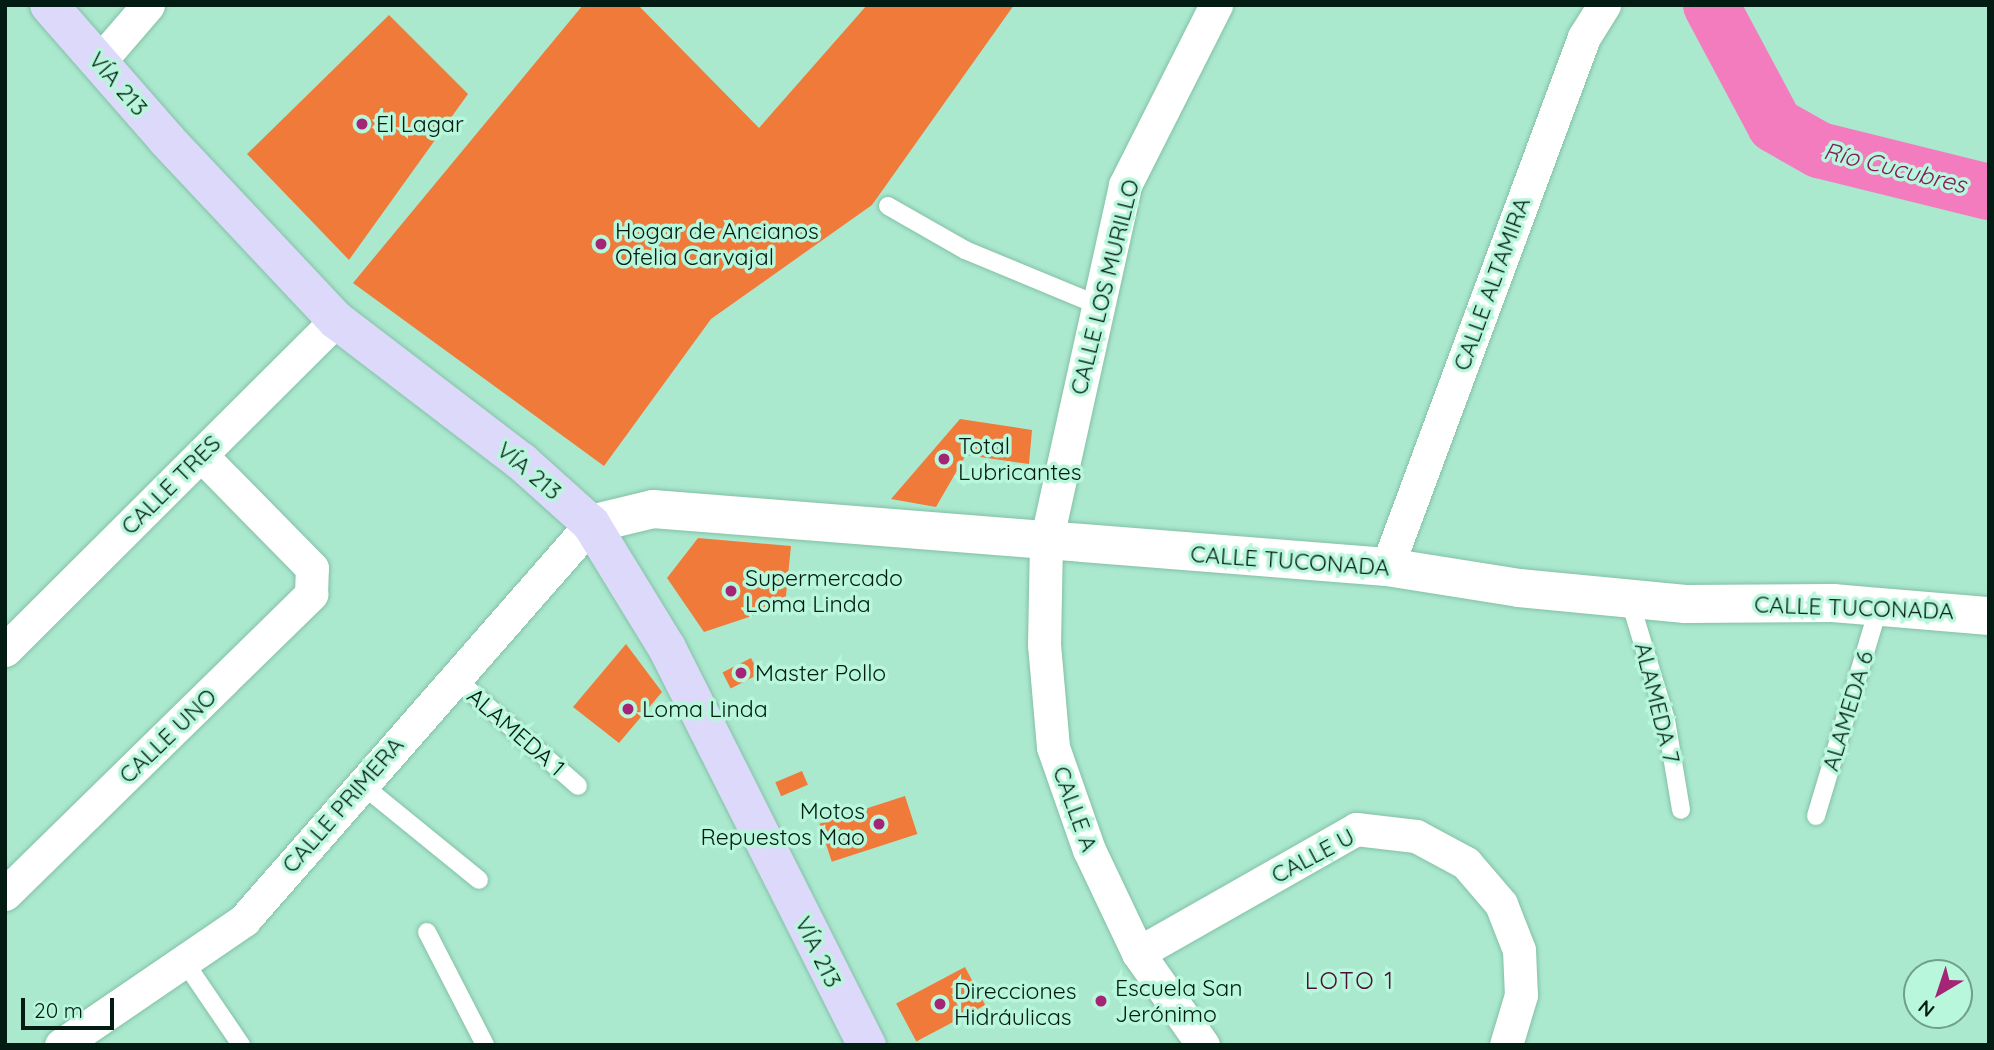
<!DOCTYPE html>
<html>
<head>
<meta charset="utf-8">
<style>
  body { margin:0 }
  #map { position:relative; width:1994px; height:1050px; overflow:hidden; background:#abe9cf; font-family:Quicksand,sans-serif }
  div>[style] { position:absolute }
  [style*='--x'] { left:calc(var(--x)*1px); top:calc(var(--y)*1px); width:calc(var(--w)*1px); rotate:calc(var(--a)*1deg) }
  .river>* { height:56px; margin:-28px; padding:0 28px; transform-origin:28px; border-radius:28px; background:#f37cbf }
  .building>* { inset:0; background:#ef7a39; transform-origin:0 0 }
  .roads { filter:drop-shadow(0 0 2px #83c0a7) drop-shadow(0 0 2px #83c0a7) }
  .service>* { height:18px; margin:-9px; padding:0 9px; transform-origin:9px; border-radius:9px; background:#fff }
  .minor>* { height:33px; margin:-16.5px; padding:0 16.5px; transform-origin:16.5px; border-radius:16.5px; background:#fff }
  .tertiary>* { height:38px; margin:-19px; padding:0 19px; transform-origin:19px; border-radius:19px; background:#fff }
  .secondary>* { height:38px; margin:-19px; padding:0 19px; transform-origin:19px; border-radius:19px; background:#ddd9fa }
  .dots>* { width:19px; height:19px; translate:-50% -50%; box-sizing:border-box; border:4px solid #b8f7dc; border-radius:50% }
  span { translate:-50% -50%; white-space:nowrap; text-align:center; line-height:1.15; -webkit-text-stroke:7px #b8f7dc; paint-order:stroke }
  .street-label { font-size:23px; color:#031c13 }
  .poi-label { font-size:23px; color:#031c13 }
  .left { translate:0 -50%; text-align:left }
  .right { translate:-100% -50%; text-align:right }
  .water-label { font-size:24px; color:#851b5e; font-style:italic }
  .neighbourhood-label { font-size:24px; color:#4b0e34; letter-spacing:2px }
  .frame { position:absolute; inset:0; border:7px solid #031c13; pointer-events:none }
  .north { position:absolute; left:1903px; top:959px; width:70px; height:70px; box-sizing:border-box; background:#b8f7dc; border:2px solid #709f8c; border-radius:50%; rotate:219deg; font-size:19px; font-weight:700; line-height:28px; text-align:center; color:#031c13 }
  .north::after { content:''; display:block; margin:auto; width:24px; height:32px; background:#a42576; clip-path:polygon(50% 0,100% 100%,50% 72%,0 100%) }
  .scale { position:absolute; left:21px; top:998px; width:93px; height:32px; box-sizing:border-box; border:4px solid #031c13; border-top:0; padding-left:9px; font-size:21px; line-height:24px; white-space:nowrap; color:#031c13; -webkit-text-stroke:5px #b8f7dc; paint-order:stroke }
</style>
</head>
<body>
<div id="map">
  <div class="river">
    <i style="--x:1711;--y:5;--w:136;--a:61.9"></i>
    <i style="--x:1775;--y:125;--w:51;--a:29.6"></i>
    <i style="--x:1819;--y:150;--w:175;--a:13.9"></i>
  </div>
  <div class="building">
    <i style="clip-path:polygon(583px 5px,638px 5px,759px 128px,867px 5px,1014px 5px,872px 205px,711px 319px,604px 466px,353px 283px)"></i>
    <i style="clip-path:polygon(389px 15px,468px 94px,349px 260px,247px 154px)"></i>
    <i style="clip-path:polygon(960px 419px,1032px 430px,1029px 464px,966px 455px,936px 507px,891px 499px)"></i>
    <i style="clip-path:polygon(698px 538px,791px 546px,785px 605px,704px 632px,667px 578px)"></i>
    <i style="clip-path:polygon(626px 644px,662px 692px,619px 743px,573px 707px)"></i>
    <i style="left:751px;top:658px;width:18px;height:32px;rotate:63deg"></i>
    <i style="left:802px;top:771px;width:15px;height:29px;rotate:67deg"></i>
    <i style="left:905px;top:796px;width:40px;height:90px;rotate:72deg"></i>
    <i style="left:965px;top:967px;width:43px;height:78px;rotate:62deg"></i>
  </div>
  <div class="roads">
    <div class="service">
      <i style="--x:888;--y:206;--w:89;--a:29.7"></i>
      <i style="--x:965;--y:250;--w:144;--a:22.5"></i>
      <i style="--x:1629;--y:598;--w:127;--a:73.1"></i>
      <i style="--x:1666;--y:720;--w:91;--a:80.5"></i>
      <i style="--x:454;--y:677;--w:165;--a:41.3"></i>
      <i style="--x:361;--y:784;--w:152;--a:39.1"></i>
      <i style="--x:1816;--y:816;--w:219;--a:-73.3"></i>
      <i style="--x:427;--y:932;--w:127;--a:62.8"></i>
      <i style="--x:184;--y:961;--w:102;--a:55.8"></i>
    </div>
    <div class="minor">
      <i style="--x:99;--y:62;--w:75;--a:-49.3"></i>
      <i style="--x:1387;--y:567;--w:565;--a:-69.61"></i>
      <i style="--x:1584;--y:37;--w:38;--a:-58"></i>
      <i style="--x:5;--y:650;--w:467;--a:-44.9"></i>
      <i style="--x:5;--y:894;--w:429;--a:-44.4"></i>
      <i style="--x:311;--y:594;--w:26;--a:-88"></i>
      <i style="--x:312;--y:568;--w:158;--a:-134.5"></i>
      <i style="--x:1138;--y:953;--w:251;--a:-29.6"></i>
      <i style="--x:1356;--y:829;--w:60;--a:6.7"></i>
      <i style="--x:1416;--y:836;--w:57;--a:28.4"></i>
      <i style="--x:1466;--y:863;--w:54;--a:49.5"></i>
      <i style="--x:1501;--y:904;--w:49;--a:68.6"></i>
      <i style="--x:1519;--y:950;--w:45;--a:87.5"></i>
      <i style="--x:1521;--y:995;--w:52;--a:106.7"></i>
      <i style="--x:61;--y:1045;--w:222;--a:-34.3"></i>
      <i style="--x:244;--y:920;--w:527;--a:-48.77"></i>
      <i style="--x:1203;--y:1045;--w:113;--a:-125.2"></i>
      <i style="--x:1138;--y:953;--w:114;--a:-115.4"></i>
      <i style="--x:1089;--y:850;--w:109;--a:-109.3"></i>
      <i style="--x:1053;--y:747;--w:102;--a:-95"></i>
      <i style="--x:1044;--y:645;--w:103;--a:-88.9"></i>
      <i style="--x:1046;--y:542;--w:366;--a:-77.5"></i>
      <i style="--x:1125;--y:185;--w:202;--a:-63.2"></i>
    </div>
    <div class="tertiary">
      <i style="--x:591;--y:524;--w:64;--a:-13.6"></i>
      <i style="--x:653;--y:509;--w:736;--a:4.52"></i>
      <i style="--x:1387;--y:567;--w:134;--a:9"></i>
      <i style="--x:1519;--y:588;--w:167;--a:5.5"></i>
      <i style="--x:1685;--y:604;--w:148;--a:-0.4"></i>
      <i style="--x:1833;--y:603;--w:157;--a:4.8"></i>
    </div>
    <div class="secondary">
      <i style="--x:49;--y:5;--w:179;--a:48.8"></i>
      <i style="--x:167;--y:140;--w:247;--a:46.8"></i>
      <i style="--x:336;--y:320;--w:234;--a:37.4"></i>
      <i style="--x:522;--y:462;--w:93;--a:41.9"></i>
      <i style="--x:591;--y:524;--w:145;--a:58.5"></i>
      <i style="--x:667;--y:648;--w:445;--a:63.3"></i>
    </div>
  </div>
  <div class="dots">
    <i style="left:362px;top:124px;background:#a42576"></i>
    <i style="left:601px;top:244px;background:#a42576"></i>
    <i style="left:944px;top:459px;background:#a42576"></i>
    <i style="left:731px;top:591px;background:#a42576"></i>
    <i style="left:741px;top:673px;background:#a42576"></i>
    <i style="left:628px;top:709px;background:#a42576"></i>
    <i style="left:879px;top:824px;background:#a42576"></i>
    <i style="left:1101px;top:1001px;background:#a42576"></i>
    <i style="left:940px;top:1004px;background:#a42576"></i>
  </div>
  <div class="street-label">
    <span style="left:118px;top:84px;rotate:49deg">VÍA 213</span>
    <span style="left:1492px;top:284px;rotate:-70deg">CALLE ALTAMIRA</span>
    <span style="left:1105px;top:287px;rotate:-76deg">CALLE LOS MURILLO</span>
    <span style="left:529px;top:471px;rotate:40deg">VÍA 213</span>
    <span style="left:171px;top:485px;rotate:-45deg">CALLE TRES</span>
    <span style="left:1290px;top:561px;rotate:4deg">CALLE TUCONADA</span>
    <span style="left:1854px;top:608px;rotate:2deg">CALLE TUCONADA</span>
    <span style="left:1657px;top:703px;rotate:76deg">ALAMEDA 7</span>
    <span style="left:1848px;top:711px;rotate:-73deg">ALAMEDA 6</span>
    <span style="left:516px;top:732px;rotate:41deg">ALAMEDA 1</span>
    <span style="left:168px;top:736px;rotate:-44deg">CALLE UNO</span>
    <span style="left:343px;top:805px;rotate:-49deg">CALLE PRIMERA</span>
    <span style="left:1075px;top:809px;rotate:70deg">CALLE A</span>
    <span style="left:1313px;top:856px;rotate:-28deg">CALLE U</span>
    <span style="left:818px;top:952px;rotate:64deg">VÍA 213</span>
  </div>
  <div class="poi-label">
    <span class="left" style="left:376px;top:124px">El Lagar</span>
    <span class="left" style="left:615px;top:244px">Hogar de Ancianos<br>Ofelia Carvajal</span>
    <span class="left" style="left:958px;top:459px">Total<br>Lubricantes</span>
    <span class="left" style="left:745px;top:591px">Supermercado<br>Loma Linda</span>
    <span class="left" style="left:755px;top:673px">Master Pollo</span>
    <span class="left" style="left:642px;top:709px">Loma Linda</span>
    <span class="right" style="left:865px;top:824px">Motos<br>Repuestos Mao</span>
    <span class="left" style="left:1115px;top:1001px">Escuela San<br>Jerónimo</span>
    <span class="left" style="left:954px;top:1004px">Direcciones<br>Hidráulicas</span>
  </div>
  <div class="water-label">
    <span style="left:1895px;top:168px;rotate:14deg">Río Cucubres</span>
  </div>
  <div class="neighbourhood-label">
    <span style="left:1350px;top:981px">LOTO 1</span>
  </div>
  <div class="frame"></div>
  <div class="north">N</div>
  <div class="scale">20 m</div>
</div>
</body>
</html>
